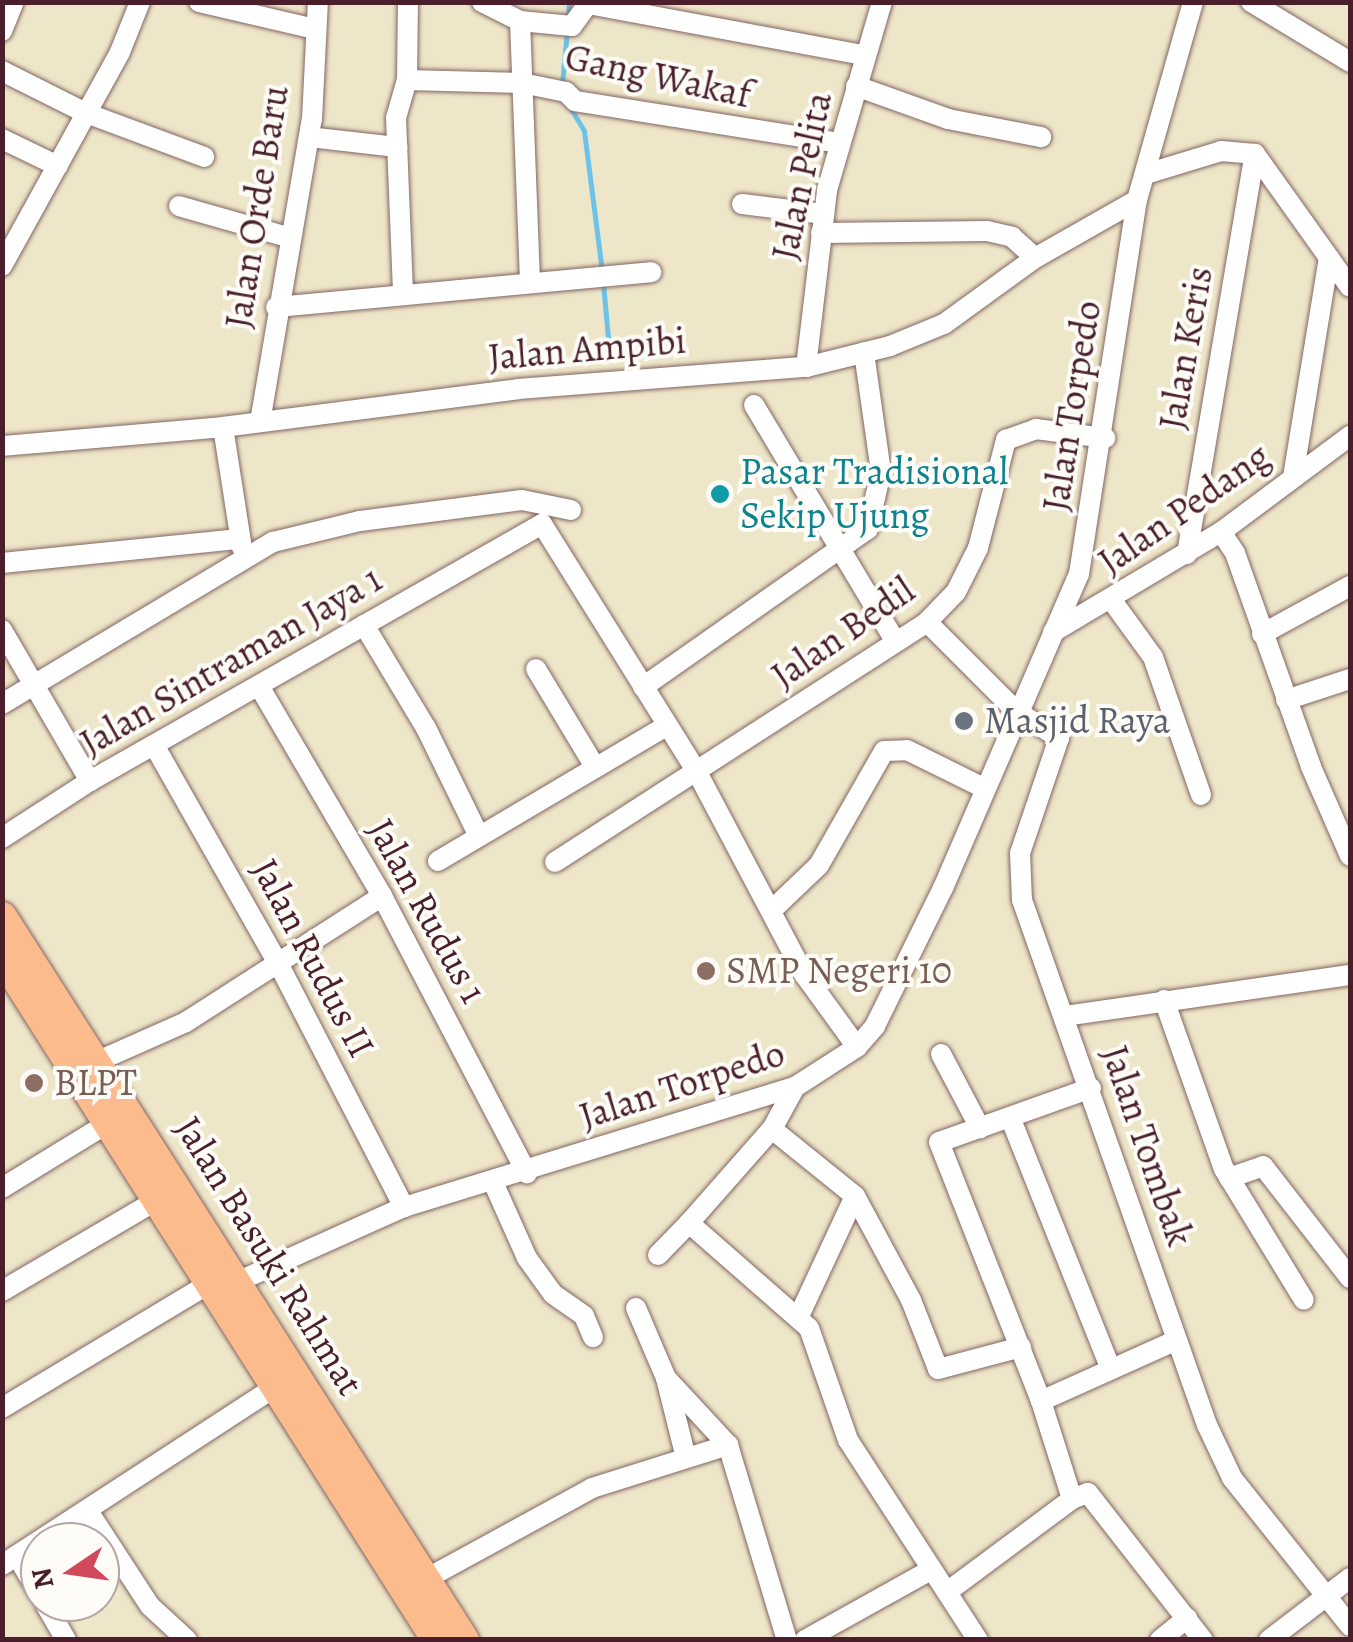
<!DOCTYPE html>
<html>
<head>
<meta charset="utf-8">
<style>
  body { margin:0 }
  #map { position:relative; width:1353px; height:1642px; overflow:hidden; background:#eee6c9; font-family:Alegreya,serif }
  div>[style] { position:absolute }
  [style*='--x'] { left:calc(var(--x)*1px); top:calc(var(--y)*1px); width:calc(var(--w)*1px); rotate:calc(var(--a)*1deg) }
  .stream>* { height:5px; margin:-2.5px; padding:0 2.5px; transform-origin:2.5px; border-radius:2.5px; background:#6cc2e9 }
  .roads { filter:drop-shadow(0 0 2px #836562) drop-shadow(0 0 2px #836562) }
  .minor>* { height:20px; margin:-10px; padding:0 10px; transform-origin:10px; border-radius:10px; background:#fff }
  .highway>* { height:30px; margin:-15px; padding:0 15px; transform-origin:15px; border-radius:15px; background:#fbbb8c }
  .dots>* { width:28px; height:28px; translate:-50% -50%; box-sizing:border-box; border:5px solid #fdfcf7; border-radius:50% }
  span { translate:-50% -50%; white-space:nowrap; text-align:center; line-height:1.15; -webkit-text-stroke:8px #fdfcf7; paint-order:stroke }
  .street-label { font-size:38px; color:#4a1f2b }
  .culture-label { font-size:38px; color:#0d838f }
  .left { translate:0 -50%; text-align:left }
  .worship-label { font-size:38px; color:#5b616d }
  .education-label { font-size:38px; color:#785e54 }
  .frame { position:absolute; inset:0; border:5px solid #4a1f2b; pointer-events:none }
  .north { position:absolute; left:20px; top:1522px; width:100px; height:100px; box-sizing:border-box; background:#fdfcf7; border:2px solid #b5a4a5; border-radius:50%; rotate:257deg; font-size:28px; font-weight:700; line-height:40px; text-align:center; color:#4a1f2b }
  .north::after { content:''; display:block; margin:auto; width:35px; height:45px; background:#d1495b; clip-path:polygon(50% 0,100% 100%,50% 72%,0 100%) }
</style>
</head>
<body>
<div id="map">
  <div class="stream">
    <i style="--x:568;--y:19;--w:17;--a:-87"></i>
    <i style="--x:562;--y:84;--w:54;--a:-84.7"></i>
    <i style="--x:568;--y:104;--w:31;--a:59"></i>
    <i style="--x:584;--y:131;--w:142;--a:82.7"></i>
    <i style="--x:603;--y:283;--w:77;--a:84.8"></i>
  </div>
  <div class="roads">
    <div class="minor">
      <i style="--x:199;--y:2;--w:119;--a:13.1"></i>
      <i style="--x:482;--y:2;--w:42;--a:26.6"></i>
      <i style="--x:520;--y:21;--w:261;--a:87.8"></i>
      <i style="--x:1251;--y:2;--w:116;--a:31.2"></i>
      <i style="--x:520;--y:21;--w:52;--a:5.5"></i>
      <i style="--x:572;--y:26;--w:27;--a:-54"></i>
      <i style="--x:588;--y:4;--w:281;--a:10.5"></i>
      <i style="--x:2;--y:31;--w:31;--a:-68"></i>
      <i style="--x:2;--y:71;--w:94;--a:26.6"></i>
      <i style="--x:86;--y:113;--w:126;--a:20.4"></i>
      <i style="--x:407;--y:80;--w:115;--a:1.5"></i>
      <i style="--x:522;--y:83;--w:45;--a:11.6"></i>
      <i style="--x:566;--y:92;--w:13;--a:45"></i>
      <i style="--x:575;--y:101;--w:267;--a:9"></i>
      <i style="--x:856;--y:86;--w:98;--a:19.7"></i>
      <i style="--x:948;--y:119;--w:95;--a:11"></i>
      <i style="--x:309;--y:137;--w:89;--a:6.5"></i>
      <i style="--x:2;--y:139;--w:62;--a:25.7"></i>
      <i style="--x:1146;--y:174;--w:78;--a:-17"></i>
      <i style="--x:1221;--y:151;--w:34;--a:5"></i>
      <i style="--x:1255;--y:154;--w:163;--a:54.5"></i>
      <i style="--x:742;--y:204;--w:83;--a:7"></i>
      <i style="--x:179;--y:206;--w:116;--a:15.9"></i>
      <i style="--x:821;--y:233;--w:166;--a:-0.7"></i>
      <i style="--x:987;--y:231;--w:26;--a:13"></i>
      <i style="--x:1012;--y:237;--w:31;--a:42"></i>
      <i style="--x:2;--y:266;--w:244;--a:-61.1"></i>
      <i style="--x:120;--y:52;--w:54;--a:-68.2"></i>
      <i style="--x:403;--y:292;--w:174;--a:-92.3"></i>
      <i style="--x:396;--y:118;--w:40;--a:-74"></i>
      <i style="--x:407;--y:80;--w:78;--a:-89.3"></i>
      <i style="--x:276;--y:307;--w:377;--a:-5.3"></i>
      <i style="--x:806;--y:367;--w:178;--a:-83.2"></i>
      <i style="--x:827;--y:190;--w:196;--a:-73.7"></i>
      <i style="--x:754;--y:405;--w:276;--a:59.1"></i>
      <i style="--x:260;--y:422;--w:307;--a:-80.3"></i>
      <i style="--x:312;--y:119;--w:117;--a:-87.1"></i>
      <i style="--x:223;--y:427;--w:122;--a:81.1"></i>
      <i style="--x:2;--y:446;--w:222;--a:-4.9"></i>
      <i style="--x:223;--y:427;--w:297;--a:-7.3"></i>
      <i style="--x:518;--y:389;--w:289;--a:-4.4"></i>
      <i style="--x:806;--y:367;--w:87;--a:-14"></i>
      <i style="--x:890;--y:346;--w:58;--a:-22.2"></i>
      <i style="--x:944;--y:324;--w:112;--a:-36"></i>
      <i style="--x:1035;--y:258;--w:117;--a:-29.6"></i>
      <i style="--x:1293;--y:477;--w:222;--a:-80.7"></i>
      <i style="--x:1221;--y:532;--w:25;--a:56"></i>
      <i style="--x:1235;--y:553;--w:227;--a:70.4"></i>
      <i style="--x:1311;--y:767;--w:97;--a:66.3"></i>
      <i style="--x:1187;--y:554;--w:406;--a:-80.4"></i>
      <i style="--x:2;--y:563;--w:236;--a:-5.8"></i>
      <i style="--x:1113;--y:602;--w:68;--a:54"></i>
      <i style="--x:1153;--y:657;--w:146;--a:70.8"></i>
      <i style="--x:927;--y:622;--w:126;--a:45"></i>
      <i style="--x:1016;--y:711;--w:51;--a:32.1"></i>
      <i style="--x:1059;--y:738;--w:121;--a:108.7"></i>
      <i style="--x:1020;--y:853;--w:47;--a:87.6"></i>
      <i style="--x:1022;--y:900;--w:557;--a:70.59"></i>
      <i style="--x:1207;--y:1425;--w:59;--a:64.7"></i>
      <i style="--x:1232;--y:1478;--w:189;--a:51.4"></i>
      <i style="--x:364;--y:625;--w:120;--a:59"></i>
      <i style="--x:426;--y:728;--w:120;--a:63.9"></i>
      <i style="--x:2;--y:630;--w:175;--a:59.8"></i>
      <i style="--x:1053;--y:632;--w:196;--a:-30.8"></i>
      <i style="--x:1221;--y:532;--w:161;--a:-36.7"></i>
      <i style="--x:1262;--y:634;--w:100;--a:-28.6"></i>
      <i style="--x:536;--y:669;--w:112;--a:58.9"></i>
      <i style="--x:259;--y:686;--w:243;--a:59.6"></i>
      <i style="--x:382;--y:896;--w:313;--a:62.4"></i>
      <i style="--x:643;--y:687;--w:275;--a:-35.1"></i>
      <i style="--x:868;--y:529;--w:58;--a:-77.2"></i>
      <i style="--x:881;--y:472;--w:121;--a:-98.1"></i>
      <i style="--x:1286;--y:700;--w:67;--a:-18.2"></i>
      <i style="--x:2;--y:704;--w:316;--a:-30.9"></i>
      <i style="--x:273;--y:542;--w:89;--a:-13.6"></i>
      <i style="--x:360;--y:521;--w:163;--a:-7.4"></i>
      <i style="--x:522;--y:500;--w:50;--a:11.5"></i>
      <i style="--x:154;--y:745;--w:251;--a:60.4"></i>
      <i style="--x:278;--y:963;--w:275;--a:62.7"></i>
      <i style="--x:2;--y:838;--w:105;--a:-32.9"></i>
      <i style="--x:90;--y:781;--w:520;--a:-29.62"></i>
      <i style="--x:542;--y:524;--w:295;--a:58"></i>
      <i style="--x:698;--y:774;--w:226;--a:62.1"></i>
      <i style="--x:804;--y:974;--w:90;--a:54"></i>
      <i style="--x:438;--y:861;--w:264;--a:-30.6"></i>
      <i style="--x:555;--y:862;--w:443;--a:-32.8"></i>
      <i style="--x:927;--y:622;--w:42;--a:-46"></i>
      <i style="--x:956;--y:592;--w:49;--a:-63.4"></i>
      <i style="--x:978;--y:548;--w:112;--a:-75.5"></i>
      <i style="--x:1006;--y:440;--w:32;--a:-20"></i>
      <i style="--x:1036;--y:429;--w:70;--a:7.4"></i>
      <i style="--x:774;--y:908;--w:62;--a:-43.7"></i>
      <i style="--x:819;--y:865;--w:131;--a:-60.3"></i>
      <i style="--x:884;--y:751;--w:23;--a:-2"></i>
      <i style="--x:907;--y:750;--w:86;--a:26.3"></i>
      <i style="--x:1164;--y:1000;--w:179;--a:70.5"></i>
      <i style="--x:1224;--y:1169;--w:153;--a:58.6"></i>
      <i style="--x:1065;--y:1016;--w:288;--a:-8.2"></i>
      <i style="--x:941;--y:1054;--w:84;--a:62.2"></i>
      <i style="--x:98;--y:1061;--w:96;--a:-23.9"></i>
      <i style="--x:186;--y:1022;--w:233;--a:-32.7"></i>
      <i style="--x:1091;--y:1088;--w:161;--a:160.4"></i>
      <i style="--x:939;--y:1142;--w:278;--a:68.5"></i>
      <i style="--x:1041;--y:1401;--w:149;--a:-24.2"></i>
      <i style="--x:1010;--y:1117;--w:271;--a:68.2"></i>
      <i style="--x:772;--y:1129;--w:107;--a:38.9"></i>
      <i style="--x:855;--y:1196;--w:118;--a:61.7"></i>
      <i style="--x:911;--y:1300;--w:74;--a:68.6"></i>
      <i style="--x:938;--y:1369;--w:86;--a:-14.8"></i>
      <i style="--x:1229;--y:1178;--w:36;--a:-19"></i>
      <i style="--x:1263;--y:1166;--w:142;--a:52.2"></i>
      <i style="--x:493;--y:1182;--w:83;--a:65.9"></i>
      <i style="--x:527;--y:1258;--w:44;--a:54.2"></i>
      <i style="--x:553;--y:1294;--w:38;--a:35"></i>
      <i style="--x:584;--y:1316;--w:23;--a:67"></i>
      <i style="--x:2;--y:1188;--w:124;--a:-31.5"></i>
      <i style="--x:689;--y:1223;--w:125;--a:-48.6"></i>
      <i style="--x:772;--y:1129;--w:48;--a:-61.3"></i>
      <i style="--x:658;--y:1255;--w:45;--a:-45.9"></i>
      <i style="--x:689;--y:1223;--w:159;--a:41.2"></i>
      <i style="--x:809;--y:1328;--w:119;--a:70.8"></i>
      <i style="--x:848;--y:1440;--w:239;--a:57"></i>
      <i style="--x:239;--y:1281;--w:181;--a:-24.2"></i>
      <i style="--x:404;--y:1207;--w:409;--a:-17.1"></i>
      <i style="--x:795;--y:1087;--w:74;--a:-32.8"></i>
      <i style="--x:857;--y:1047;--w:28;--a:-49"></i>
      <i style="--x:875;--y:1026;--w:154;--a:-63.8"></i>
      <i style="--x:943;--y:888;--w:342;--a:-66.6"></i>
      <i style="--x:1079;--y:574;--w:378;--a:-81.2"></i>
      <i style="--x:1137;--y:200;--w:206;--a:-74.2"></i>
      <i style="--x:2;--y:1291;--w:180;--a:-30.4"></i>
      <i style="--x:636;--y:1308;--w:76;--a:66.8"></i>
      <i style="--x:666;--y:1378;--w:78;--a:76"></i>
      <i style="--x:799;--y:1316;--w:132;--a:-65"></i>
      <i style="--x:666;--y:1378;--w:91;--a:47.2"></i>
      <i style="--x:728;--y:1445;--w:204;--a:73.2"></i>
      <i style="--x:1041;--y:1401;--w:103;--a:72.4"></i>
      <i style="--x:1072;--y:1499;--w:17;--a:-21"></i>
      <i style="--x:1088;--y:1493;--w:187;--a:52"></i>
      <i style="--x:2;--y:1408;--w:243;--a:-31"></i>
      <i style="--x:88;--y:1511;--w:113;--a:56.9"></i>
      <i style="--x:150;--y:1606;--w:50;--a:42.6"></i>
      <i style="--x:17;--y:1556;--w:45;--a:59.5"></i>
      <i style="--x:2;--y:1565;--w:328;--a:-33.1"></i>
      <i style="--x:426;--y:1579;--w:189;--a:-28.7"></i>
      <i style="--x:592;--y:1488;--w:143;--a:-17.5"></i>
      <i style="--x:947;--y:1592;--w:156;--a:-36.6"></i>
      <i style="--x:44;--y:1602;--w:44;--a:59.9"></i>
      <i style="--x:805;--y:1640;--w:142;--a:-29.1"></i>
      <i style="--x:1160;--y:1640;--w:35;--a:-39"></i>
      <i style="--x:1269;--y:1640;--w:102;--a:-37.4"></i>
    </div>
    <div class="highway">
      <i style="--x:2;--y:917;--w:858;--a:57.42"></i>
      <i style="--x:2;--y:956;--w:811;--a:57.55"></i>
    </div>
  </div>
  <div class="dots">
    <i style="left:720px;top:494px;background:#0f9aa8"></i>
    <i style="left:964px;top:721px;background:#6b7280"></i>
    <i style="left:706px;top:971px;background:#8d6e63"></i>
    <i style="left:34px;top:1083px;background:#8d6e63"></i>
  </div>
  <div class="street-label">
    <span style="left:658px;top:76px;rotate:12deg">Gang Wakaf</span>
    <span style="left:802px;top:176px;rotate:-78deg">Jalan Pelita</span>
    <span style="left:257px;top:207px;rotate:-81deg">Jalan Orde Baru</span>
    <span style="left:1186px;top:348px;rotate:-80deg">Jalan Keris</span>
    <span style="left:587px;top:349px;rotate:-5deg">Jalan Ampibi</span>
    <span style="left:1072px;top:406px;rotate:-81deg">Jalan Torpedo</span>
    <span style="left:1184px;top:509px;rotate:-35deg">Jalan Pedang</span>
    <span style="left:843px;top:633px;rotate:-35deg">Jalan Bedil</span>
    <span style="left:231px;top:661px;rotate:-30deg">Jalan Sintraman Jaya 1</span>
    <span style="left:427px;top:911px;rotate:61deg">Jalan Rudus 1</span>
    <span style="left:313px;top:958px;rotate:62deg">Jalan Rudus II</span>
    <span style="left:682px;top:1085px;rotate:-18deg">Jalan Torpedo</span>
    <span style="left:1147px;top:1146px;rotate:71deg">Jalan Tombak</span>
    <span style="left:269px;top:1256px;rotate:58deg">Jalan Basuki Rahmat</span>
  </div>
  <div class="culture-label">
    <span class="left" style="left:740px;top:494px">Pasar Tradisional<br>Sekip Ujung</span>
  </div>
  <div class="worship-label">
    <span class="left" style="left:984px;top:721px">Masjid Raya</span>
  </div>
  <div class="education-label">
    <span class="left" style="left:726px;top:971px">SMP Negeri 10</span>
    <span class="left" style="left:54px;top:1083px">BLPT</span>
  </div>
  <div class="frame"></div>
  <div class="north">N</div>
</div>
</body>
</html>
